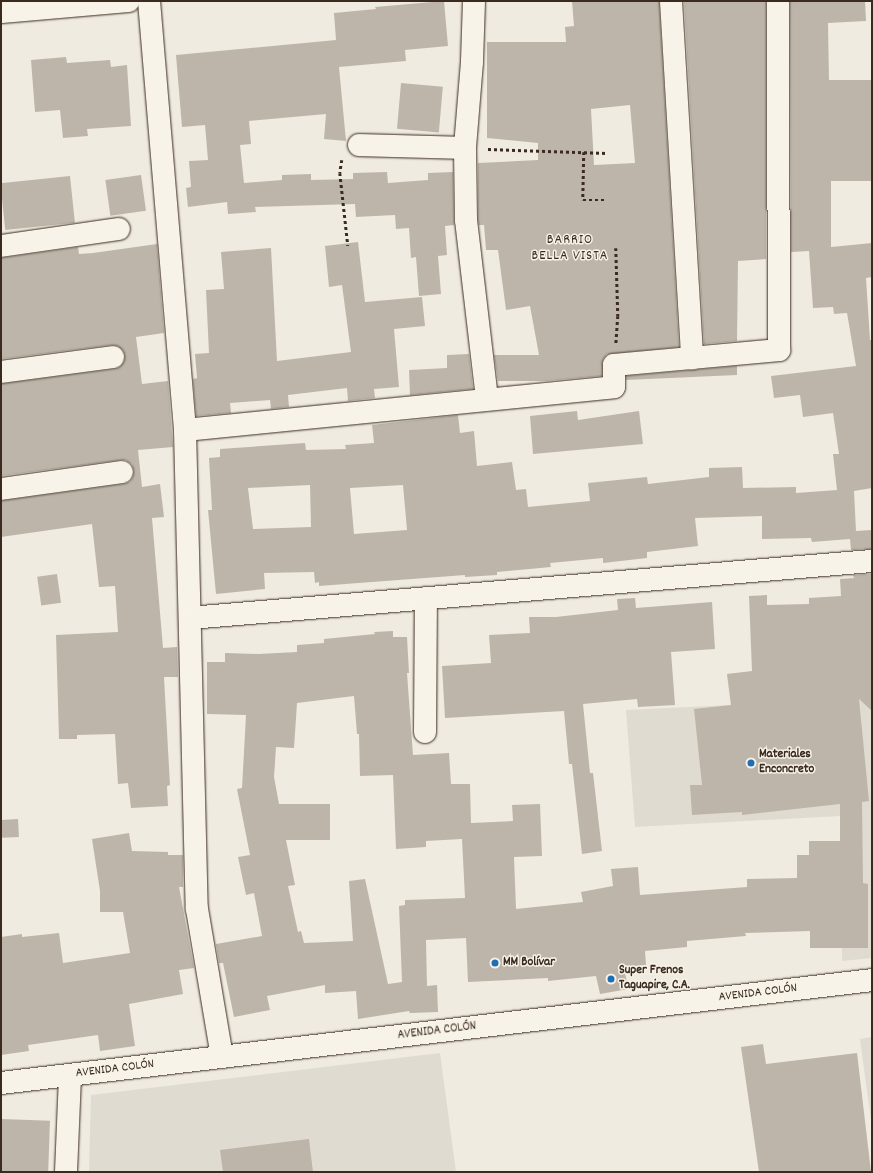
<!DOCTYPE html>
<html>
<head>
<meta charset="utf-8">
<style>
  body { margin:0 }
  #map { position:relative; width:873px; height:1173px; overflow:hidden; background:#efebe0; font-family:Dekko,sans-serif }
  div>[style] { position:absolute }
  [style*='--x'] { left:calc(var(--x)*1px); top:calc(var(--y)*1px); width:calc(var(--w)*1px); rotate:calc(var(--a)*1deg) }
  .built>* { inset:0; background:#e0dbd0 }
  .building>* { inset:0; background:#bdb5aa; transform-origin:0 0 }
  .path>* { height:2.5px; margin-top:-1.25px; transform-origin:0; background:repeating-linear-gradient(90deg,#3b2a1e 0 3px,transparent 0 6px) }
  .roads { filter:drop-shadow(0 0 1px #3b2a1e) drop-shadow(0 0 1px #3b2a1e) }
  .street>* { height:22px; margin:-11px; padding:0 11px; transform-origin:11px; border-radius:11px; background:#f7f3e8 }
  .dots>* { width:11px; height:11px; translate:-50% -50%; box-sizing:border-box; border:2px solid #f7f3e8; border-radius:50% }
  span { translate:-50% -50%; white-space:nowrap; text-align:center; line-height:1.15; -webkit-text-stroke:3px #f7f3e8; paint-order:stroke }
  .poi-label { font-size:13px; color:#3b2a1e; font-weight:700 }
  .left { translate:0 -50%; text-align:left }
  .street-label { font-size:13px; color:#3b2a1e }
  .neighbourhood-label { font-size:14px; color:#3b2a1e; letter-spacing:1px }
  .frame { position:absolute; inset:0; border:2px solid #3b2a1e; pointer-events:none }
</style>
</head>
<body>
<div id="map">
  <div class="built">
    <i style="clip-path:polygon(872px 664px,872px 958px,842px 961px,840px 816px,635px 827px,626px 710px,731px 705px,727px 674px)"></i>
    <i style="clip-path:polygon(872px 1037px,872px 1128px,860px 1039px)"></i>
    <i style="clip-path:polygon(440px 1053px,456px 1172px,89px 1172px,91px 1095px)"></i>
  </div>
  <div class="building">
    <i style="clip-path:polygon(444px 1px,448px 46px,405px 50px,406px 61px,339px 67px,346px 141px,324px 139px,326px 114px,249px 121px,251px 144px,240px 145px,244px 183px,282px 180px,282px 175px,311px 174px,311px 180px,353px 179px,353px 173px,387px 172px,388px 183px,428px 180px,428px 173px,453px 172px,454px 225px,445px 226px,447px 255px,438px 256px,441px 294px,419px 296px,416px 257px,411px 258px,409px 228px,396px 229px,395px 215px,356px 217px,355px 204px,255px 207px,256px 212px,228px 214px,227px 202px,188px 207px,186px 188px,191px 187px,189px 161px,208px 160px,205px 125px,182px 127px,176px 55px,336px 40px,334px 13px,376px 9px,375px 7px)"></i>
    <i style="clip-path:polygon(evenodd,572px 1px,659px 1px,679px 347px,607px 354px,603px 359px,602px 376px,546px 381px,498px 381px,494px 355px,539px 355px,530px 306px,506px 310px,498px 250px,486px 250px,484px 225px,479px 225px,478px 219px,478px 163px,538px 160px,538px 143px,487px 138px,487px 42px,566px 42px,565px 27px,574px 26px,572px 1px,630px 105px,635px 163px,594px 165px,591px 109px,630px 105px)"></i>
    <i style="clip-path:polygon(684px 1px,766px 1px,766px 259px,738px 261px,737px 341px,704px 344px)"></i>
    <i style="clip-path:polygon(evenodd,790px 1px,865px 1px,866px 21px,828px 23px,829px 80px,872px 80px,872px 181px,831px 181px,831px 247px,872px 243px,872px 277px,866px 278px,870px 340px,872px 340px,872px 488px,854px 491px,856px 531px,872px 530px,872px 549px,851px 550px,850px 539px,812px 542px,811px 538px,762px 539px,762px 516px,695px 518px,698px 546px,647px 552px,647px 558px,603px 563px,603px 558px,550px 563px,551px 567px,497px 572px,497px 575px,465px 577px,465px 575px,319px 586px,319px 582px,315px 583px,314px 572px,264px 573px,265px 589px,216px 594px,208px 510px,212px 510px,209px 458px,220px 457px,220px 449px,305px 443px,306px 450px,346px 449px,345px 445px,374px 443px,372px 425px,458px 415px,460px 433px,474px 431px,477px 466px,512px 462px,516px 490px,526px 489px,528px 507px,590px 501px,588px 483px,647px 477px,648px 484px,709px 477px,709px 468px,742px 467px,743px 488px,796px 487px,796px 493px,837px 490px,833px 454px,839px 454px,833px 413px,803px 417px,800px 395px,774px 398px,771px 376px,856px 366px,847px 313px,834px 314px,833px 307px,813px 308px,809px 251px,791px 252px,790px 1px,310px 485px,311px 527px,253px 529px,248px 488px,310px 485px,790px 1px,403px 485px,407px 530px,354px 534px,350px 488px,403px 485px)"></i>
    <i style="clip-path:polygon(66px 57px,67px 63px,110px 60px,111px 67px,127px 65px,131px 126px,87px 129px,88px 136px,63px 138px,60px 110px,35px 112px,31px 60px)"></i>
    <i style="left:401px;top:83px;width:42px;height:46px;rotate:5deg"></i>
    <i style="left:141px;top:175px;width:36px;height:36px;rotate:82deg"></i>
    <i style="left:70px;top:176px;width:47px;height:70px;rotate:84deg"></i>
    <i style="clip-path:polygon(358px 242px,365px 302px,422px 297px,425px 326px,394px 329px,399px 387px,374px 389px,375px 398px,348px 401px,347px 388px,288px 395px,289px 407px,271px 409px,270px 400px,230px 403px,231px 413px,196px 416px,193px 379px,197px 378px,195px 354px,209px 353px,206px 290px,224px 289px,221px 252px,271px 248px,277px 361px,351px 352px,342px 285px,329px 287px,325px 246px)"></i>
    <i style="clip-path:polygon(157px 244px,164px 333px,136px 337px,142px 384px,168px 381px,173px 447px,138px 450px,142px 487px,160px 484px,164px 517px,152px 518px,163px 648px,177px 647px,178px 677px,164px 677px,170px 785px,167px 786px,168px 806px,131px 808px,128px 783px,118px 784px,115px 734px,77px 735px,77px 739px,59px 739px,56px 635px,118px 632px,115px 586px,99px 587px,92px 524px,1px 537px,1px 501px,124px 484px,130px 482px,133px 477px,134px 471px,132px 464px,126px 460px,120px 460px,1px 476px,1px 384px,115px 369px,120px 367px,124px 362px,125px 355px,123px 350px,118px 346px,111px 345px,1px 359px,1px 258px,78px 247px,79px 254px,93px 253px)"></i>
    <i style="clip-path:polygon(469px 354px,473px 389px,410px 395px,409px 370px,447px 368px,447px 355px)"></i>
    <i style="clip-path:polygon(737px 366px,737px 375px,626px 380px,626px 376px)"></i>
    <i style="clip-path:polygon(577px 411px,578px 420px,639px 411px,643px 444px,533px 454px,530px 416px)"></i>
    <i style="left:57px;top:574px;width:29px;height:20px;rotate:82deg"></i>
    <i style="clip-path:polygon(evenodd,872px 574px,872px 711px,859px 699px,869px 801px,862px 802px,863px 883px,868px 884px,868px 948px,810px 948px,810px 931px,745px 933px,746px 936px,687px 941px,687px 947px,645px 951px,646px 965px,624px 967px,628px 989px,600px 994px,596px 976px,548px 981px,548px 978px,468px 982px,466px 938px,426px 940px,427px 986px,437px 985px,438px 1012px,410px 1013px,409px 1011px,358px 1019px,356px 991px,325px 993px,325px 985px,267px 996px,270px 1010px,234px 1017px,223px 963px,219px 963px,216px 944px,262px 936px,254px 893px,246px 895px,238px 857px,250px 855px,237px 789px,242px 788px,246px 715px,207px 714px,207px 662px,225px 662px,225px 653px,259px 654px,297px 652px,297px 645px,324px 643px,324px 639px,375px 634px,374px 632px,393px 631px,393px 637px,407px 637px,409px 673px,407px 673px,413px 755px,449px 753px,451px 784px,470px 784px,471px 823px,513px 821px,512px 805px,540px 804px,542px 856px,514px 857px,516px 909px,583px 902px,581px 892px,613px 886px,611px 869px,638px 867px,640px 895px,747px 887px,747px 879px,797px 878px,797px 855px,809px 855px,809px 841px,840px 841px,840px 804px,742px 815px,742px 812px,692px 815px,690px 785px,702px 785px,694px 709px,731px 705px,727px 674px,752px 671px,749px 596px,767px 595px,767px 605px,809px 604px,809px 598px,841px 596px,840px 579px,854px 578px,853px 575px,872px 574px,354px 696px,357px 734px,359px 734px,360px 776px,393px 775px,396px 849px,426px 847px,426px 841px,462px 839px,465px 898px,405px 900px,405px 905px,399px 906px,402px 982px,388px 984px,365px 879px,349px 881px,353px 941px,304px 943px,301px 931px,298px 932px,288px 886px,295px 885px,286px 840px,330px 840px,330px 804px,279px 804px,274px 777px,276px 747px,294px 748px,297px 703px,354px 696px)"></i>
    <i style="clip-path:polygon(635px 598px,636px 608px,712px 602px,715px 649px,671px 652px,675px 705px,638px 707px,637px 699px,583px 704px,590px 773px,593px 773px,602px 851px,582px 854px,572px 764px,569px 764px,564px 711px,445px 718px,442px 666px,491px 663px,489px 635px,530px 633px,529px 617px,556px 617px,618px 610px,617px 599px)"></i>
    <i style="left:18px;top:819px;width:18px;height:17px;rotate:87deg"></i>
    <i style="clip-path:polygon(129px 833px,132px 851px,168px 852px,168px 855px,183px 855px,183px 887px,179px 887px,194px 968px,179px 970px,183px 994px,129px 1004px,135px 1046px,100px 1051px,98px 1035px,28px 1045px,29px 1051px,1px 1055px,1px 937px,22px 934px,22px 937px,59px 933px,63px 963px,130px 953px,123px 912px,100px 912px,100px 891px,92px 839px)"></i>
    <i style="clip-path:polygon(763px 1044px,766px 1064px,857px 1053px,871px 1172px,759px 1172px,741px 1047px)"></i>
    <i style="left:1px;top:1119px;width:49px;height:53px;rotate:2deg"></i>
    <i style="clip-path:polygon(309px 1139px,313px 1172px,223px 1172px,220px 1150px)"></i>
  </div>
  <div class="path">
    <i style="--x:488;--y:149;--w:119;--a:1.9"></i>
    <i style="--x:584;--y:152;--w:48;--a:91.2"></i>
    <i style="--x:583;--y:200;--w:23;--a:0"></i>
    <i style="--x:342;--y:160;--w:13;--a:99"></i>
    <i style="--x:340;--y:173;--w:73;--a:83.7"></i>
    <i style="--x:616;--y:248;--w:68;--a:88.3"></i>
    <i style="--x:618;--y:316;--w:27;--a:94"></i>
  </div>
  <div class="roads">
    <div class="street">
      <i style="--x:149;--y:1;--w:431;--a:85.2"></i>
      <i style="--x:185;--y:430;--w:479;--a:88.6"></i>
      <i style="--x:197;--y:909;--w:150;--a:80.4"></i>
      <i style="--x:474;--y:1;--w:61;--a:91.9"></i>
      <i style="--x:472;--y:62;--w:86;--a:94.7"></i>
      <i style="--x:465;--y:148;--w:72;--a:89.2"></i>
      <i style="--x:466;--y:220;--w:180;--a:83.3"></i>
      <i style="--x:671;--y:1;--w:358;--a:86.6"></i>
      <i style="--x:1;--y:12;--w:128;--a:-4.9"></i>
      <i style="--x:359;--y:145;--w:106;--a:1.6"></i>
      <i style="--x:1;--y:246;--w:119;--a:-8.2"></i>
      <i style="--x:1;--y:372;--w:113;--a:-7.6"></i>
      <i style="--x:185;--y:430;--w:431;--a:-5.7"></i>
      <i style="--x:614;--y:387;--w:22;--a:-90"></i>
      <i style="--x:614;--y:365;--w:166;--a:-5.2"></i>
      <i style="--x:779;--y:350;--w:349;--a:-90.2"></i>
      <i style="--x:1;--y:489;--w:122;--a:-8"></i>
      <i style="--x:190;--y:618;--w:684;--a:-4.78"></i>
      <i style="--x:425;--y:732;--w:134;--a:-89.6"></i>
      <i style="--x:1;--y:1083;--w:877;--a:-6.74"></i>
      <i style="--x:66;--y:1172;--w:97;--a:-87.6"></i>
    </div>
  </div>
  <div class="dots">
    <i style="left:751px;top:763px;background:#1f6fb2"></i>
    <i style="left:495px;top:963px;background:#1f6fb2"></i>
    <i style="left:611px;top:979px;background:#1f6fb2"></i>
  </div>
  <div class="poi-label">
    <span class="left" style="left:759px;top:763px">Materiales<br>Enconcreto</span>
    <span class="left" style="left:503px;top:963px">MM Bolívar</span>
    <span class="left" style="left:619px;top:979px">Super Frenos<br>Taguapire, C.A.</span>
  </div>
  <div class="street-label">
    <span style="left:758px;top:994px;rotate:-7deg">AVENIDA COLÓN</span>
    <span style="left:437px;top:1032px;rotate:-7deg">AVENIDA COLÓN</span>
    <span style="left:115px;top:1070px;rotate:-7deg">AVENIDA COLÓN</span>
  </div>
  <div class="neighbourhood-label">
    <span style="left:570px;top:248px">BARRIO<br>BELLA VISTA</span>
  </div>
  <div class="frame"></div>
</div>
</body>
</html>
